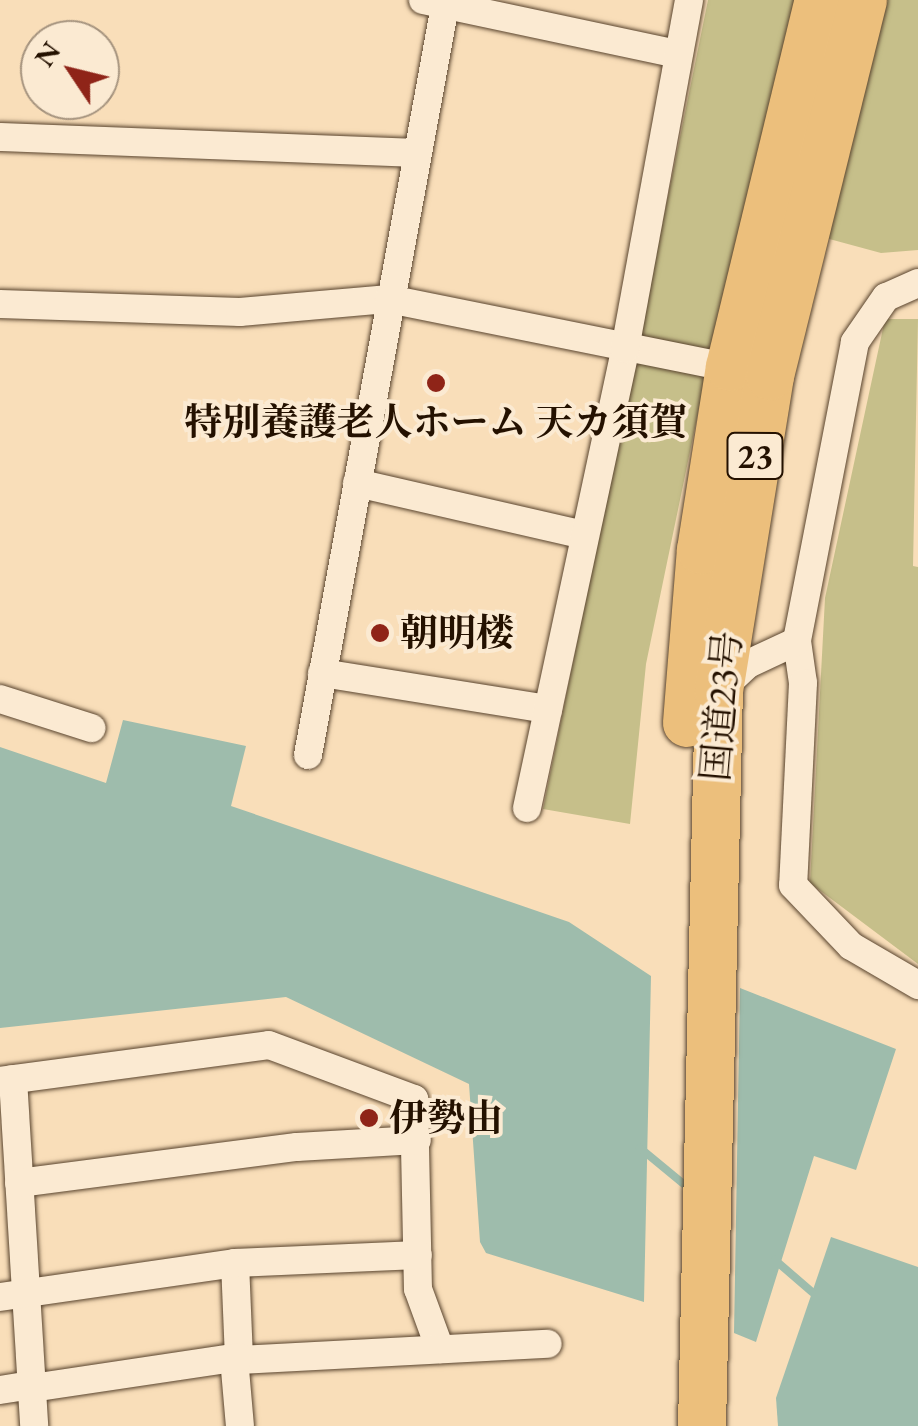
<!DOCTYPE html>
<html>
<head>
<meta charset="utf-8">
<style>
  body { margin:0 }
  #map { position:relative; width:918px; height:1426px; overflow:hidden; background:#f9deb9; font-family:"EB Garamond","Noto Serif JP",serif }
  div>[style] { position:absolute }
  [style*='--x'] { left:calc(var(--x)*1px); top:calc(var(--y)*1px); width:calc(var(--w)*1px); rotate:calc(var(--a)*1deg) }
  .green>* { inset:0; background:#c6bf8a }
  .water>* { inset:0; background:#9ebcac }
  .stream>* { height:8px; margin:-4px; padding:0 4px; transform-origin:4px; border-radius:4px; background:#9ebcac }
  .roads { filter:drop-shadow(0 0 2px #59442e) drop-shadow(0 0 2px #59442e) }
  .minor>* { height:28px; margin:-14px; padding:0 14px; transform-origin:14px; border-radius:14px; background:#fbead2 }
  .trunk>* { height:48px; margin:-24px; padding:0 24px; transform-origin:24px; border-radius:24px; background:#ecbf7c }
  .dots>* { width:28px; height:28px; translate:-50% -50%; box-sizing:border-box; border:5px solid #fbead2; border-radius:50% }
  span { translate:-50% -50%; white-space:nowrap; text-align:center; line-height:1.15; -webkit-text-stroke:8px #fbead2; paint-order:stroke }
  .shield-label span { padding:2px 8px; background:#fbead2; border:2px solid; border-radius:8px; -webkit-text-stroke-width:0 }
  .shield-label { font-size:35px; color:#241100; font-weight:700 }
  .poi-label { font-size:38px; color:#241100; font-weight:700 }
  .left { translate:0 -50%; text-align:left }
  .street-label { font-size:38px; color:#241100 }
  .north { position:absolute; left:20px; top:20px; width:100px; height:100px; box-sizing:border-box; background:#fbead2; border:2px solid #a5937e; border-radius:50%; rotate:305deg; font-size:28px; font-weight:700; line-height:40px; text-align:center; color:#241100 }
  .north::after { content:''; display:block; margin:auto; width:35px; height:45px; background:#8f2418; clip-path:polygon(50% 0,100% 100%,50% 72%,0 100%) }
</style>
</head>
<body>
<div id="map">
  <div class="green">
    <i style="clip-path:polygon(708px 0,918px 0,918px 250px,881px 253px,752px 218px,703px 389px,646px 664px,630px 824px,543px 809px)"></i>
    <i style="clip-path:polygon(885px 319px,918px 319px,913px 566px,918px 567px,918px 964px,810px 883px,825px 598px)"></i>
  </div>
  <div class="water">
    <i style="clip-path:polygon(123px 720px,246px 746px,231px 806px,569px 922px,651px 976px,644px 1302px,486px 1253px,480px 1242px,469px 1084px,286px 997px,0 1028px,0 747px,106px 783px)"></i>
    <i style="clip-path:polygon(740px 988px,896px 1049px,856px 1170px,814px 1156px,756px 1342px,734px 1333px)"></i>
    <i style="clip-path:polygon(831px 1237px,918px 1267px,918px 1426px,778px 1426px,776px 1398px)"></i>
  </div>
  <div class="stream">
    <i style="--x:640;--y:1148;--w:66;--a:39.5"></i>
    <i style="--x:775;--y:1260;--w:49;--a:40.9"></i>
  </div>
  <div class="roads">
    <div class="minor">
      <i style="--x:423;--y:0;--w:261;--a:12"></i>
      <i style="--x:0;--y:137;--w:417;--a:2.2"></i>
      <i style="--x:918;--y:283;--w:35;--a:156"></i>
      <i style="--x:886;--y:297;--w:55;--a:124.6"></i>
      <i style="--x:855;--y:342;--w:305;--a:101"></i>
      <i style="--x:797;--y:641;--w:42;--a:81.9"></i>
      <i style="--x:803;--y:683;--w:202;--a:92.8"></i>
      <i style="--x:793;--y:885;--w:84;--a:46.4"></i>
      <i style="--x:851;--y:946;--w:78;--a:30.2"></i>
      <i style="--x:0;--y:304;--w:240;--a:1.9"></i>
      <i style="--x:240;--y:312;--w:150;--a:-5"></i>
      <i style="--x:389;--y:299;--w:358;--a:11.4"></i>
      <i style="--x:357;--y:483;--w:233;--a:12.9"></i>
      <i style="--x:322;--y:673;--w:229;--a:9.1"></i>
      <i style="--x:719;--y:691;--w:40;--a:-43"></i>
      <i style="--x:748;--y:664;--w:54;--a:-25.1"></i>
      <i style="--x:0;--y:699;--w:96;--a:17.7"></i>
      <i style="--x:308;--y:755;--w:768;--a:-79.64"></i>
      <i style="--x:527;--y:808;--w:469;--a:-77.9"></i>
      <i style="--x:625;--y:349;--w:355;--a:-79.6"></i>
      <i style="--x:13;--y:1079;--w:348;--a:86.5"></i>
      <i style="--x:0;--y:1081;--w:271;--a:-7.6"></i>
      <i style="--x:269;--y:1045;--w:155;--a:20.4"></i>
      <i style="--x:414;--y:1099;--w:190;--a:88.8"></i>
      <i style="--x:418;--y:1289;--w:64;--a:69.9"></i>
      <i style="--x:19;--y:1183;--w:280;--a:-7.4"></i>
      <i style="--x:297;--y:1147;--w:120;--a:-3.3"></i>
      <i style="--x:235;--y:1263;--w:97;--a:87.6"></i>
      <i style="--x:239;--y:1360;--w:309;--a:-3"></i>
      <i style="--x:0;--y:1297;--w:237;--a:-8.2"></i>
      <i style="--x:235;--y:1263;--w:183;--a:-2.5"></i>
      <i style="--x:234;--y:1358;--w:68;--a:85"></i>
      <i style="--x:32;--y:1388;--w:209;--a:-8.5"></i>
      <i style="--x:0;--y:1390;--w:31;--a:-9"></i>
    </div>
    <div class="trunk">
      <i style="--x:687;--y:723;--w:174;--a:-85.4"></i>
      <i style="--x:701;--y:550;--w:185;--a:-81"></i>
      <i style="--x:730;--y:367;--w:378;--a:-76.4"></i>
      <i style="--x:702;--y:1426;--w:735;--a:-88.68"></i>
      <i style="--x:719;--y:691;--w:319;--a:-80.8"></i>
      <i style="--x:770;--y:376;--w:387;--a:-76.1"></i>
    </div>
  </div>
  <div class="dots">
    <i style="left:436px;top:383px;background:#8f2418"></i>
    <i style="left:380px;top:633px;background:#8f2418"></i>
    <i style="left:369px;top:1118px;background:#8f2418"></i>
  </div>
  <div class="shield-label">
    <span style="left:755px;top:456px">23</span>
  </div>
  <div class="poi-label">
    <span style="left:436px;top:422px">特別養護老人ホーム 天カ須賀</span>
    <span class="left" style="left:400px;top:633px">朝明楼</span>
    <span class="left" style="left:389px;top:1118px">伊勢由</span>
  </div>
  <div class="street-label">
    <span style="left:721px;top:706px;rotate:-85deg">国道23号</span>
  </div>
  <div class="north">N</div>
</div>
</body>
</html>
